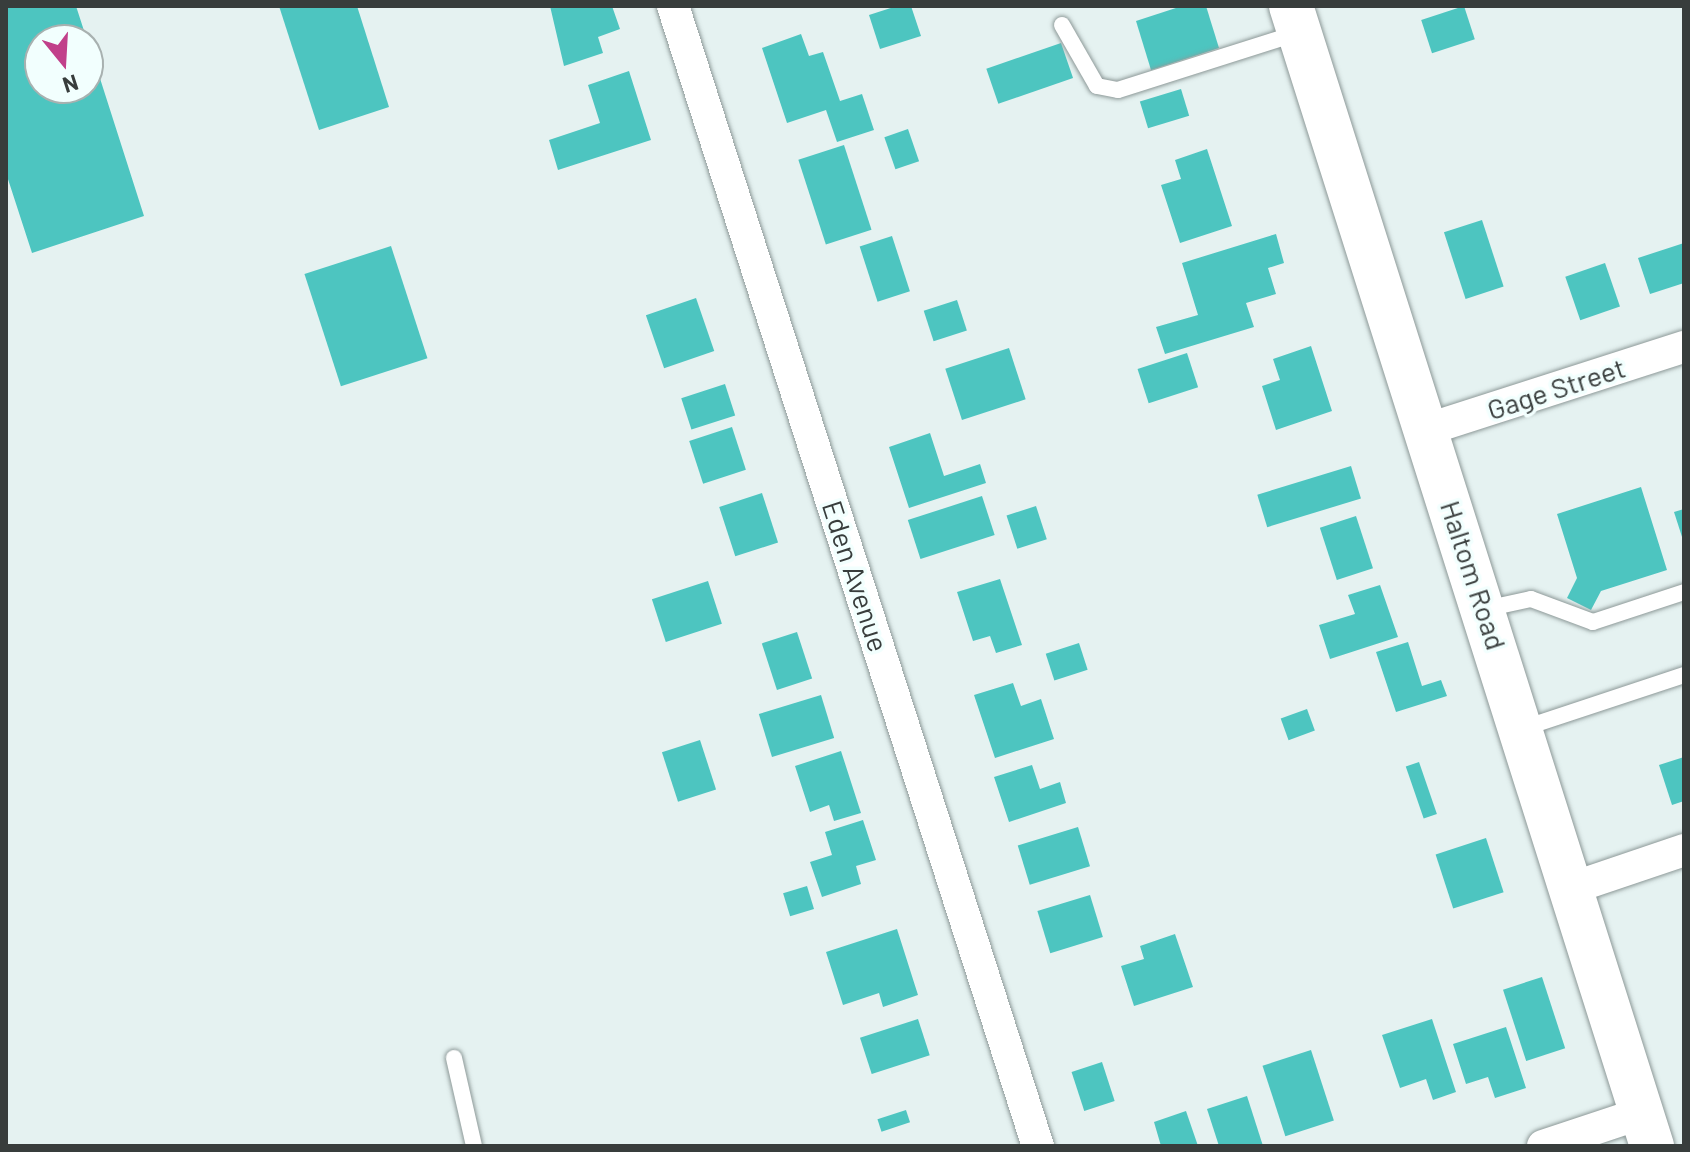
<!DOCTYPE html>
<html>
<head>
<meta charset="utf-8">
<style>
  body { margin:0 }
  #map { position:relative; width:1690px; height:1152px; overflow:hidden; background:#e5f2f1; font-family:Barlow,sans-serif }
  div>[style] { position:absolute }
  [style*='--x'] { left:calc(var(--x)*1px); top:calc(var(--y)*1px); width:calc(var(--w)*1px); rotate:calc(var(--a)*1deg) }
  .building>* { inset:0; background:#4dc5c0; transform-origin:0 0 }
  .roads { filter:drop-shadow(0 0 2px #8d9998) drop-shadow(0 0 2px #8d9998) }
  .lane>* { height:16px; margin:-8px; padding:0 8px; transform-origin:8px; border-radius:8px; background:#fff }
  .street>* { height:32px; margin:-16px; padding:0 16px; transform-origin:16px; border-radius:16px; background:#fff }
  .secondary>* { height:44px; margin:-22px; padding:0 22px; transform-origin:22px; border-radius:22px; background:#fff }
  span { translate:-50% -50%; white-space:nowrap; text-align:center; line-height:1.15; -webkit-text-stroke:7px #f2fffe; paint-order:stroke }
  .street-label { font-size:28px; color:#383d3c }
  .frame { position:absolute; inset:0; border:8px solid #383d3c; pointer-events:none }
  .north { position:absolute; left:24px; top:24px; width:80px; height:80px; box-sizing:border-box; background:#f2fffe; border:2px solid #a8b1b0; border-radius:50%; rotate:162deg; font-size:22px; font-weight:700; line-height:32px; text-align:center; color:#383d3c }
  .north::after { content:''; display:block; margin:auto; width:28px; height:36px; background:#c1408a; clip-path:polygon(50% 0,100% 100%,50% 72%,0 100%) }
</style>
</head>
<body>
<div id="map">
  <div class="building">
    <i style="clip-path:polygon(6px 6px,76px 6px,87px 40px,40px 40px,40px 88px,88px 88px,89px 44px,144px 216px,32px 253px,6px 173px)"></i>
    <i style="clip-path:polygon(279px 6px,357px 6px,389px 107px,319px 130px)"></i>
    <i style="clip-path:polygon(550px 6px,612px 6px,620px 29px,598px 37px,603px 53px,564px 66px)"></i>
    <i style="clip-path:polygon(897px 6px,911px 6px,921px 36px,880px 49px,869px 15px)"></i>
    <i style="clip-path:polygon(1182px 6px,1206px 6px,1219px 48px,1151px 70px,1136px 21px)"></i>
    <i style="left:1464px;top:6px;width:35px;height:45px;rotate:72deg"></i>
    <i style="clip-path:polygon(801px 34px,809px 56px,823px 52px,840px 101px,862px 94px,874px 130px,837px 142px,826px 110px,787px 123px,762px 48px)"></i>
    <i style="left:1061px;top:43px;width:37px;height:79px;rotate:71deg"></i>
    <i style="clip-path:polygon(629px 71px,651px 140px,558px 170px,549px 140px,600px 123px,588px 85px)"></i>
    <i style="left:1181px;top:89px;width:28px;height:43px;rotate:73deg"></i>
    <i style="left:908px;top:129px;width:34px;height:25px;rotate:71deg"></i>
    <i style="left:844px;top:145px;width:89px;height:48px;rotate:72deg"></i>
    <i style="clip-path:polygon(1207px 149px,1232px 226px,1180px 243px,1161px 185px,1181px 179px,1175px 160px)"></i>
    <i style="left:1482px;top:220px;width:70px;height:40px;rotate:72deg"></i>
    <i style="clip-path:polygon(1276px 234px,1284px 263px,1268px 268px,1276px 294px,1246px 303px,1254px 327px,1165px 354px,1156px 327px,1198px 315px,1182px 263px)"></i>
    <i style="left:892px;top:236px;width:58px;height:34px;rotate:72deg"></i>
    <i style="clip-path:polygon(1684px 243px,1684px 283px,1650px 294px,1638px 258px)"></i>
    <i style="left:391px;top:246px;width:118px;height:91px;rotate:72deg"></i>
    <i style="left:1605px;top:263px;width:46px;height:42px;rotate:71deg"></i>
    <i style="left:696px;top:298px;width:56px;height:53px;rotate:71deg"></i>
    <i style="left:957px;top:300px;width:32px;height:35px;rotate:72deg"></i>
    <i style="clip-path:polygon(1311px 346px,1332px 411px,1276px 430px,1262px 386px,1280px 380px,1273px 359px)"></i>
    <i style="left:1009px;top:348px;width:54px;height:67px;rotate:72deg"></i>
    <i style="left:1187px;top:353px;width:36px;height:52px;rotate:72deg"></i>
    <i style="left:725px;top:384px;width:33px;height:46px;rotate:72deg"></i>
    <i style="left:732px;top:427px;width:45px;height:45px;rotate:72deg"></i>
    <i style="clip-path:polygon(930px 433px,944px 476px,980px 464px,986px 483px,909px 508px,889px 447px)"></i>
    <i style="left:1351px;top:466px;width:34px;height:98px;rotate:73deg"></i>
    <i style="clip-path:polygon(1641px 487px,1667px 570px,1601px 591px,1591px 610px,1567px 598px,1577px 578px,1557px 514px)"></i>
    <i style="left:762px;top:493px;width:52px;height:45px;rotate:72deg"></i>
    <i style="left:982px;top:496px;width:41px;height:78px;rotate:72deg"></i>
    <i style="left:1036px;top:506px;width:35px;height:31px;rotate:72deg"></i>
    <i style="clip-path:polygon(1684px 509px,1684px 540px,1683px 540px,1674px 512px)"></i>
    <i style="left:1356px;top:516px;width:55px;height:38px;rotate:72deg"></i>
    <i style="clip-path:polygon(1000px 579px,1022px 645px,996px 653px,990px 636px,973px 641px,957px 592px)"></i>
    <i style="left:708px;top:581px;width:45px;height:59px;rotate:72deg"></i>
    <i style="clip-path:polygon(1380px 585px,1398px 637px,1330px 659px,1319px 625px,1355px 614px,1348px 595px)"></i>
    <i style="left:797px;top:632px;width:49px;height:37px;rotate:72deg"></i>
    <i style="clip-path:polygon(1408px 642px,1422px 686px,1441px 680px,1447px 696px,1396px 712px,1376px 652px)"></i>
    <i style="left:1079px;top:643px;width:28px;height:35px;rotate:72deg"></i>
    <i style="clip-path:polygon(1013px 683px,1021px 706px,1041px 699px,1054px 739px,995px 758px,974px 695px)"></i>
    <i style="left:821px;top:695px;width:45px;height:65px;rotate:73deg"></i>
    <i style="left:1307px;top:709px;width:23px;height:28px;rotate:70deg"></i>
    <i style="left:700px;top:740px;width:52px;height:40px;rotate:72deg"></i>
    <i style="clip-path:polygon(841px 751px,861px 813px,834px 821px,829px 805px,810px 812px,795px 766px)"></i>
    <i style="clip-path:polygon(1684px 757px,1684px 801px,1672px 805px,1659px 765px)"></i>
    <i style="left:1419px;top:762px;width:55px;height:14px;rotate:71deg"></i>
    <i style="clip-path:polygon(1032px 765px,1040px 789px,1060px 782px,1066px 803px,1009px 822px,994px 777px)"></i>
    <i style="clip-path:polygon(863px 820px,876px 860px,856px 866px,861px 884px,822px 897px,810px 862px,832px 855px,825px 832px)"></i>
    <i style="left:1078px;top:827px;width:41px;height:63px;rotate:73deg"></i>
    <i style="left:1486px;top:838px;width:57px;height:53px;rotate:72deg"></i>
    <i style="left:807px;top:886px;width:24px;height:25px;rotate:73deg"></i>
    <i style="left:1090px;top:895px;width:44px;height:55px;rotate:73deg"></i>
    <i style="clip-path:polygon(897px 929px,918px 995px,883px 1007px,879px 993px,843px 1005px,826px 952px)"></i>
    <i style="clip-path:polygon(1175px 934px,1193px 987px,1134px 1006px,1121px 966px,1144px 959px,1140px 946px)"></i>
    <i style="left:1542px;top:977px;width:75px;height:41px;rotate:72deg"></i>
    <i style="left:918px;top:1019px;width:38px;height:61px;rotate:72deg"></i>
    <i style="clip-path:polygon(1432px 1019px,1456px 1092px,1433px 1100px,1426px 1079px,1400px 1088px,1382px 1035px)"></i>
    <i style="clip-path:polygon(1506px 1027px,1526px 1088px,1495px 1098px,1488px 1077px,1466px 1084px,1453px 1044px)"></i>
    <i style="left:1311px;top:1050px;width:74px;height:51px;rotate:72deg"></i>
    <i style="left:1102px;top:1062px;width:41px;height:32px;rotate:72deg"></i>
    <i style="clip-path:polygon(1247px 1096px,1263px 1146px,1219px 1146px,1207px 1109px)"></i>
    <i style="left:906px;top:1110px;width:13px;height:30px;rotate:72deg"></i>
    <i style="clip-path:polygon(1186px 1111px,1198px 1146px,1161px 1146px,1154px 1122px)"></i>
  </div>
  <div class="roads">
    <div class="lane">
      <i style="--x:1062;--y:25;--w:70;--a:60.2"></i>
      <i style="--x:1097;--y:86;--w:21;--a:11"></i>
      <i style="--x:1118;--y:90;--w:189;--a:-17.6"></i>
      <i style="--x:1485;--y:609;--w:47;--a:-12.3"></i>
      <i style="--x:1531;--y:599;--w:66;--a:20.4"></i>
      <i style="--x:1593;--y:622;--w:96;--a:-18.2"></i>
      <i style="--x:1524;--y:728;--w:169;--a:-18.3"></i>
      <i style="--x:454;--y:1058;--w:90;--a:77.2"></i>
    </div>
    <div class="street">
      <i style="--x:673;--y:6;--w:1197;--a:72.25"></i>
      <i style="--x:1428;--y:429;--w:269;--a:-17.8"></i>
      <i style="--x:1575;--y:887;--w:115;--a:-18.7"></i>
      <i style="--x:1543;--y:1146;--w:104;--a:-18.4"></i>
    </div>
    <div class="secondary">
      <i style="--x:1291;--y:6;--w:1196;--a:72.43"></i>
    </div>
  </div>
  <div class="street-label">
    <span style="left:1556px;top:388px;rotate:-18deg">Gage Street</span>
    <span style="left:1474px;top:575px;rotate:72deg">Haltom Road</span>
    <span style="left:856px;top:576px;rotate:72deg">Eden Avenue</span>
  </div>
  <div class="frame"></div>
  <div class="north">N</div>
</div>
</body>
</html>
